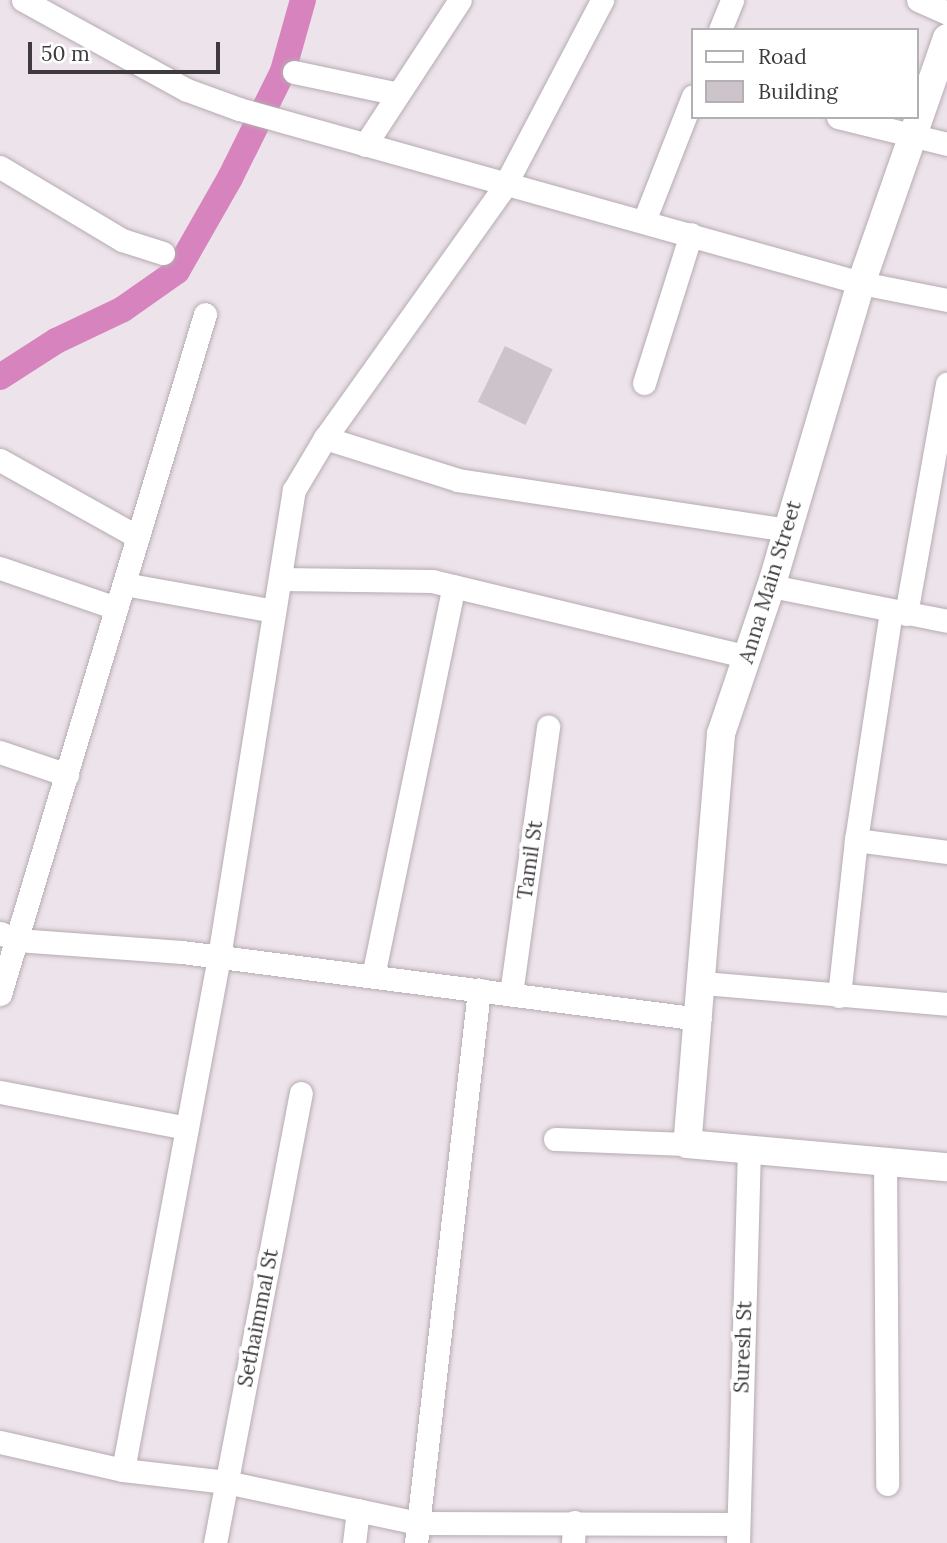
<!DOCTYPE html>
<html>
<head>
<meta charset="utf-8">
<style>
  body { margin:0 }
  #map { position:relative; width:947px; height:1543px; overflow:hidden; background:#ede3ea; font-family:Lora,serif }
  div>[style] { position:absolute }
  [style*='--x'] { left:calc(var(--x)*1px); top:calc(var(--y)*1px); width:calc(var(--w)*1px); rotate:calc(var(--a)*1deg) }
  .canal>* { height:26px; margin:-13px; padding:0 13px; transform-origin:13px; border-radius:13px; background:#d784be }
  .building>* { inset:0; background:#cdc3ca; transform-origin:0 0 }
  .roads { filter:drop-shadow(0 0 2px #b5abb1) drop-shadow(0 0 2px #b5abb1) }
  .minor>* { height:23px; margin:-11.5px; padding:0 11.5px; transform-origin:11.5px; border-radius:11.5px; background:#fff }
  .tertiary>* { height:28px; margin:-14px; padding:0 14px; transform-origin:14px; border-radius:14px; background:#fff }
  span { translate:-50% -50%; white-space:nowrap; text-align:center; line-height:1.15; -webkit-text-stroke:7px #fff; paint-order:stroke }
  .street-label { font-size:21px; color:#3e3a3d }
  .legend { position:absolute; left:691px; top:28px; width:228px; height:91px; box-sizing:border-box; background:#fff; border:2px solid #b2b0b1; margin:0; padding:9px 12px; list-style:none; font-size:21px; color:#3e3a3d }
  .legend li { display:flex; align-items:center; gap:14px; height:35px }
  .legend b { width:35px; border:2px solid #b2b0b1 }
  .scale { position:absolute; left:28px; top:42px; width:192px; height:32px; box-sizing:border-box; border:4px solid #3e3a3d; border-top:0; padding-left:9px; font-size:21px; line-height:24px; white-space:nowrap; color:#3e3a3d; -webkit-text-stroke:5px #fff; paint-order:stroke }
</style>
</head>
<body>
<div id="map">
  <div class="canal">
    <i style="--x:0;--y:377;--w:67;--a:-32.7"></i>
    <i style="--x:56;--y:341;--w:74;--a:-25.5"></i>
    <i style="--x:123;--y:309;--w:66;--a:-35.1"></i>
    <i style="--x:177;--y:271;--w:107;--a:-60.3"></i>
    <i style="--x:230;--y:178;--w:119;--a:-63.6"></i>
    <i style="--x:283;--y:71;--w:74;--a:-74.3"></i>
  </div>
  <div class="building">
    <i style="left:505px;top:346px;width:53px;height:62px;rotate:26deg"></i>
  </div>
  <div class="roads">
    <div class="minor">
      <i style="--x:23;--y:0;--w:187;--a:28.8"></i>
      <i style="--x:187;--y:90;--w:55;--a:20.1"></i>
      <i style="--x:239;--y:109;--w:646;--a:15.63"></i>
      <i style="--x:861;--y:283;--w:88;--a:11.2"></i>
      <i style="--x:918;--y:0;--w:32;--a:24"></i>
      <i style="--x:720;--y:30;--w:32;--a:-68"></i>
      <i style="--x:294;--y:72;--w:106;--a:11.9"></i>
      <i style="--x:838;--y:117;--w:112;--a:13.9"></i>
      <i style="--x:365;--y:145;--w:173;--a:-56.8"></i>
      <i style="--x:0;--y:167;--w:142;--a:30.9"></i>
      <i style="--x:122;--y:240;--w:43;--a:17.6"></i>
      <i style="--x:644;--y:221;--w:134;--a:-68.6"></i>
      <i style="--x:644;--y:383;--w:156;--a:-72.5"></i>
      <i style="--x:325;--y:438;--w:139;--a:17.5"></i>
      <i style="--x:458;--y:480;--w:333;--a:8.6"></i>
      <i style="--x:0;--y:460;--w:158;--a:29.2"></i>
      <i style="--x:0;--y:568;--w:123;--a:19"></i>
      <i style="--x:280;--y:579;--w:152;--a:0.8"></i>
      <i style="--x:432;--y:581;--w:325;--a:13.5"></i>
      <i style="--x:124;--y:584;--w:152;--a:10.2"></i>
      <i style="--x:771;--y:586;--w:179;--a:11.2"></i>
      <i style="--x:906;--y:614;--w:234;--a:-79.9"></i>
      <i style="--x:0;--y:752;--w:71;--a:18.9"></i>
      <i style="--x:856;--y:840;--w:232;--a:-81.3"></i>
      <i style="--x:0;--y:933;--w:18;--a:22"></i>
      <i style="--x:17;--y:940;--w:165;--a:4.2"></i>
      <i style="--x:182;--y:952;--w:522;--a:7.37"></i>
      <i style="--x:373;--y:976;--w:398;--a:-78.3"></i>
      <i style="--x:703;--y:983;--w:245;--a:4.9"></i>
      <i style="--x:0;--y:994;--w:710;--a:-73.22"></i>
      <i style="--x:511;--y:994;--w:270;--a:-82.1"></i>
      <i style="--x:839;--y:996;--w:157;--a:-83.8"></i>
      <i style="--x:856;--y:840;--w:92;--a:7.5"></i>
      <i style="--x:0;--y:1092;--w:190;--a:10.9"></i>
      <i style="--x:555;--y:1139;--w:132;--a:2.2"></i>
      <i style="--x:885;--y:1162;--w:322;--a:89.6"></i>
      <i style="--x:0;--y:1442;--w:126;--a:12.8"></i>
      <i style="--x:123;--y:1470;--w:104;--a:6.6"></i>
      <i style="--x:226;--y:1482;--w:196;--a:12.1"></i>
      <i style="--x:418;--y:1523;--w:319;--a:0.2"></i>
      <i style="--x:123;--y:1470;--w:522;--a:-79.4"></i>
      <i style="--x:219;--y:957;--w:473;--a:-80.9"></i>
      <i style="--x:294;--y:490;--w:61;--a:-59.2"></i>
      <i style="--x:325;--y:438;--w:308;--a:-54.5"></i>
      <i style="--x:504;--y:187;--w:211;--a:-62.3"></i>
      <i style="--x:215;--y:1543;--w:458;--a:-79.2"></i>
      <i style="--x:354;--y:1543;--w:33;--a:-83"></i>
      <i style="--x:416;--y:1543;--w:557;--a:-83.5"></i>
      <i style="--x:573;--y:1543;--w:21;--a:-87"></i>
      <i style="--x:738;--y:1543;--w:393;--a:-88.4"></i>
    </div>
    <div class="tertiary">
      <i style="--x:947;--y:38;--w:260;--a:109.3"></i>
      <i style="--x:861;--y:283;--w:316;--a:106.5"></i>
      <i style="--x:771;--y:586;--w:156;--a:108.7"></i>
      <i style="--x:721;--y:734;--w:411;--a:94.7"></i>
      <i style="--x:687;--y:1144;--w:261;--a:5.1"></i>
    </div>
  </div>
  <div class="street-label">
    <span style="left:770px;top:582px;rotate:-73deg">Anna Main Street</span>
    <span style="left:530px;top:860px;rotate:-82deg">Tamil St</span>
    <span style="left:258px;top:1318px;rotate:-79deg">Sethaimmal St</span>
    <span style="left:743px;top:1347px;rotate:-88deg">Suresh St</span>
  </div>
  <ul class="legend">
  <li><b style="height:9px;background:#fff"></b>Road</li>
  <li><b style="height:19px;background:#cdc3ca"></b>Building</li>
  </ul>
  <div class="scale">50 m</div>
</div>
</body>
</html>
